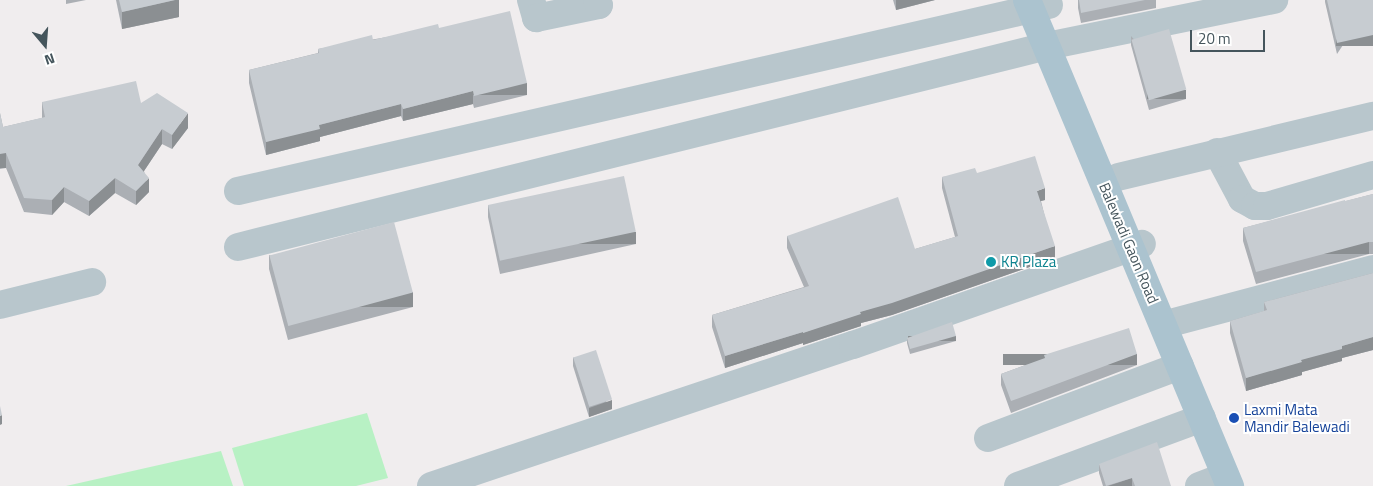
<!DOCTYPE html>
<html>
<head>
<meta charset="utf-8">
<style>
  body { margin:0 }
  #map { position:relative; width:1373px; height:486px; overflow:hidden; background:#f0edee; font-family:"Titillium Web",sans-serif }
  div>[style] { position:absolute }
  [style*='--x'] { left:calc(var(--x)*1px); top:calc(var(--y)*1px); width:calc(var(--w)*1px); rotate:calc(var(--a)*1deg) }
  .green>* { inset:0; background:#b8f1c4 }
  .minor>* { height:28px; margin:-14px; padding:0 14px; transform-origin:14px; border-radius:14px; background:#b8c6cc }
  .major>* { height:28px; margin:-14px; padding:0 14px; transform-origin:14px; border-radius:14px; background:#abc3cf }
  .wall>* { inset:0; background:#abafb4 }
  .shaded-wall>* { inset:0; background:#8b8f92; transform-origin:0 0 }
  .building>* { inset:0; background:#c7ccd1; transform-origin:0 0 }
  .dots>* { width:14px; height:14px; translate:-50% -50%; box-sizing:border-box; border:2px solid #fff; border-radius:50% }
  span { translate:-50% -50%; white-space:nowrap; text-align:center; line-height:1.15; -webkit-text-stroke:4px #fff; paint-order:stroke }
  .street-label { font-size:15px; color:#45555c }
  .culture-label { font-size:15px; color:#0d838f }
  .left { translate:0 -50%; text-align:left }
  .transit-label { font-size:15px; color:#164399 }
  .north { position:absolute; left:20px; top:20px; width:50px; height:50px; -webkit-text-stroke:4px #fff; paint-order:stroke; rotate:162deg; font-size:14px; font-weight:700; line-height:20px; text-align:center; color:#45555c }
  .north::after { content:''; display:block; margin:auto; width:18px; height:22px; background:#45555c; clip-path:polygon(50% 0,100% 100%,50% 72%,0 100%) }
  .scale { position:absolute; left:1190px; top:30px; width:75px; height:22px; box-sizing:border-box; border:2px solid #45555c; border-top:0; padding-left:6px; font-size:15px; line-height:18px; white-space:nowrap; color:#45555c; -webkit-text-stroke:4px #fff; paint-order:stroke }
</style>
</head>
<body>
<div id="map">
  <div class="green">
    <i style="clip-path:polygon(367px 413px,388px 478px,356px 486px,244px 486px,232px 448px)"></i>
    <i style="clip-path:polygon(221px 451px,233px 486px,66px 486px)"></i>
  </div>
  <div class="minor">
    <i style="--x:531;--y:0;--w:19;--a:74"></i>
    <i style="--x:536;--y:18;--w:64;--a:-11.7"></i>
    <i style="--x:599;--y:5;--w:5;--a:-112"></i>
    <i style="--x:1217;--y:152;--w:53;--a:62"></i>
    <i style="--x:1242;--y:199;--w:15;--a:28"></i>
    <i style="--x:1255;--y:206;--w:12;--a:0"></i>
    <i style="--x:1267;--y:206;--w:110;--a:-16.3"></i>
    <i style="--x:1118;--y:177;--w:262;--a:-13.5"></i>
    <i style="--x:238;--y:191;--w:832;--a:-12.92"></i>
    <i style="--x:238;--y:247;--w:834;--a:-13.95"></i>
    <i style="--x:1047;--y:46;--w:232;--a:-11.5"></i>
    <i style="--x:0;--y:305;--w:95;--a:-14"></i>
    <i style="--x:1174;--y:322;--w:206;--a:-14.9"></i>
    <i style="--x:988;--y:438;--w:205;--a:-20.6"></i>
    <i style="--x:431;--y:486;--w:445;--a:-18.5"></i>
    <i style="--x:853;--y:345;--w:306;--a:-19.3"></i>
    <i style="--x:1018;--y:486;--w:196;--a:-20.3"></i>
    <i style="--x:1199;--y:486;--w:28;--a:-21"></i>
  </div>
  <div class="major">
    <i style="--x:1027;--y:0;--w:527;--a:67.33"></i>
  </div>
  <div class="wall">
    <i style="clip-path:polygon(66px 0,86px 0,66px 4px)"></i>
    <i style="clip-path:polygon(116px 0,179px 0,179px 17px,122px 29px)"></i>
    <i style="clip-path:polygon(893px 0,935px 0,896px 10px)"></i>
    <i style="clip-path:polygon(1078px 0,1156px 0,1156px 8px,1081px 23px,1078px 8px)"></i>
    <i style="clip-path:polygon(1325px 0,1373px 0,1337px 54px,1325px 2px)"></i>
    <i style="clip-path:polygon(439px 28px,527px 95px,474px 108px,473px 104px,403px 121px,401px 116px,320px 137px,320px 141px,266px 155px,249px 83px,249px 70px,318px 53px,318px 49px)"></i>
    <i style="clip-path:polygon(1131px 36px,1186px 99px,1149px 110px,1131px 45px)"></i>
    <i style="clip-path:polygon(42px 102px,141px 103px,188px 128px,172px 149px,162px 144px,144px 171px,149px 192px,136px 205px,115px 193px,89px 216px,64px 202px,52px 215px,24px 212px,6px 168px,0 169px,0 113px,3px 127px,42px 118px)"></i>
    <i style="clip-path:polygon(977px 173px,1045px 200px,1041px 201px,1055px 258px,892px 315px,861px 323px,861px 326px,803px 345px,803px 343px,725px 368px,712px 327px,712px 315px,804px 287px,787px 248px,787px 236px,915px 249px,955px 237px,942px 188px,942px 177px)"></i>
    <i style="clip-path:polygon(1373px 194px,1373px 254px,1369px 254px,1256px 284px,1243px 241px,1243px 228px)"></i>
    <i style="clip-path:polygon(488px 205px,636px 244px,500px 274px,488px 217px)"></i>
    <i style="clip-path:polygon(269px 255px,413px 307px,288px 340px,269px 269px)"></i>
    <i style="clip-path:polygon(1373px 273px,1373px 350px,1342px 358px,1342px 361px,1302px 372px,1302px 375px,1246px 391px,1230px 333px,1230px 321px,1264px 311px,1264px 302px)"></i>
    <i style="clip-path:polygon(907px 338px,956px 341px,910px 354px,907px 343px)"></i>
    <i style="clip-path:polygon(1044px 355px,1137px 365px,1011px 413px,1001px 385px,1001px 374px,1044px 358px)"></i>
    <i style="clip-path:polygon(573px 357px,612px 409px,589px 417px,573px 366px)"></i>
    <i style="clip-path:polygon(1099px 464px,1171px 486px,1103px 486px,1099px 473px)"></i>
  </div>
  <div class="shaded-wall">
    <i style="clip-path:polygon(175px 0,179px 0,179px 17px,122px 29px,122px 12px)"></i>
    <i style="clip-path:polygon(896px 0,935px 0,896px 10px)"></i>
    <i style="left:1373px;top:35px;width:11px;height:37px;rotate:90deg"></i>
    <i style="left:527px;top:83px;width:12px;height:55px;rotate:90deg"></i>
    <i style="left:1186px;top:90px;width:9px;height:39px;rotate:90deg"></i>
    <i style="clip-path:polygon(473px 91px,473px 104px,403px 121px,403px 109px)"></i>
    <i style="clip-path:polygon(401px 104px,401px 116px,320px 137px,320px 141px,266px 155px,266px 142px,319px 125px)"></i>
    <i style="clip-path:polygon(188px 113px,188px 128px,172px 149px,172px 135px)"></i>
    <i style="clip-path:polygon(162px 129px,162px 144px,138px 180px,138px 165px)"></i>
    <i style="left:6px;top:153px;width:15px;height:6px;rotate:90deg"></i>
    <i style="clip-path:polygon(115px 178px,115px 193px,89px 216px,89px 201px)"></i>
    <i style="clip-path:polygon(149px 178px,149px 192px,136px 205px,136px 191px)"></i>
    <i style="clip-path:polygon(64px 187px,64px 202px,52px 215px,52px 200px)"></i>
    <i style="clip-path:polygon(1045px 188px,1045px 200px,1037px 202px,1037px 191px)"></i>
    <i style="left:636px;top:232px;width:12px;height:139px;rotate:90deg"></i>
    <i style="left:1369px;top:242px;width:12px;height:117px;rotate:90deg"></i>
    <i style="clip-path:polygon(1055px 246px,1055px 258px,892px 315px,861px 323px,861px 326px,803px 345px,803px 333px,860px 312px)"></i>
    <i style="left:413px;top:292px;width:15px;height:129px;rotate:90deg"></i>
    <i style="clip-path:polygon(803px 332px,803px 343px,725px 368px,725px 356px)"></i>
    <i style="left:956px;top:336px;width:5px;height:48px;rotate:90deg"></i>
    <i style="clip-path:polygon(1373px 337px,1373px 350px,1342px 358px,1342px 361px,1302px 372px,1302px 375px,1246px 391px,1246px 378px,1342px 346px)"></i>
    <i style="left:1137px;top:354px;width:11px;height:134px;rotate:90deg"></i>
    <i style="clip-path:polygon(612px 400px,612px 409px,589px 417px,589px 408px)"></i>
    <i style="clip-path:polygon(2px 415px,2px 424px,0 425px,0 416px)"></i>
    <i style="clip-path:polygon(1132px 478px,1132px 486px,1108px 486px)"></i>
  </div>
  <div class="building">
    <i style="clip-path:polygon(119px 0,175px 0,122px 12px)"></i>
    <i style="clip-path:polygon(1079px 0,1145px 0,1081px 13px)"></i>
    <i style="clip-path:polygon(1327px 0,1373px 0,1373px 35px,1337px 43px)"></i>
    <i style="clip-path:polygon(510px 11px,527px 83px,474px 96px,473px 91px,403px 109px,401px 104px,319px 125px,320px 129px,266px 142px,249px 70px,319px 53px,318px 49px,372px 35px,373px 40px,438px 24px,439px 28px)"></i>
    <i style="left:1169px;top:29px;width:63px;height:39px;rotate:74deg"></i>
    <i style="clip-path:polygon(136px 81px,141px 103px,157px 93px,188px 113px,172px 135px,162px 129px,138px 165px,149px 178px,136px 191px,115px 178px,89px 201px,64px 187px,52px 200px,24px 198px,6px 153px,0 154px,0 113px,3px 127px,45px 117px,42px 102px)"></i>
    <i style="clip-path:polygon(1035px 156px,1045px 188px,1037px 191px,1055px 246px,892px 303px,860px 312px,861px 314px,803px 333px,803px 332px,725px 356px,712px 315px,809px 286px,787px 236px,898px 197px,915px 249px,958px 236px,942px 177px,975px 168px,977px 173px)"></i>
    <i style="left:624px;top:176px;width:57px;height:139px;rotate:78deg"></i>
    <i style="clip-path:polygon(1373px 194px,1373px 242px,1369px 242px,1256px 272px,1243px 228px,1345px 200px,1345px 201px)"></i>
    <i style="left:394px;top:222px;width:73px;height:129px;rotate:75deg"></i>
    <i style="clip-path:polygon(1373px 273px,1373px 337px,1342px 346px,1342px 349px,1301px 360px,1302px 362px,1246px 378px,1230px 321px,1267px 310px,1264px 302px)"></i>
    <i style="clip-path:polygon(952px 322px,956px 336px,910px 349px,907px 338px)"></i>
    <i style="clip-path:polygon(1129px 328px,1137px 354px,1011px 401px,1001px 374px,1045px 358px,1044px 355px)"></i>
    <i style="left:596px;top:350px;width:52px;height:24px;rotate:72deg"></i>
    <i style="clip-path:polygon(0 406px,2px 415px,0 416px)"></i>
    <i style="clip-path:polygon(1157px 442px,1171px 486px,1135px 486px,1132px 478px,1106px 486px,1099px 464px)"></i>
  </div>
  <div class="dots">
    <i style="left:991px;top:262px;background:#0f9aa8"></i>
    <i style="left:1234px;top:418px;background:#1a4fb4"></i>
  </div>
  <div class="street-label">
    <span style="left:1129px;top:243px;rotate:67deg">Balewadi Gaon Road</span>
  </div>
  <div class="culture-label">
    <span class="left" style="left:1001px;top:262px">KR Plaza</span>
  </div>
  <div class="transit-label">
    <span class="left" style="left:1244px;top:418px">Laxmi Mata<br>Mandir Balewadi</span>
  </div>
  <div class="north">N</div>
  <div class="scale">20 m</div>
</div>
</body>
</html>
